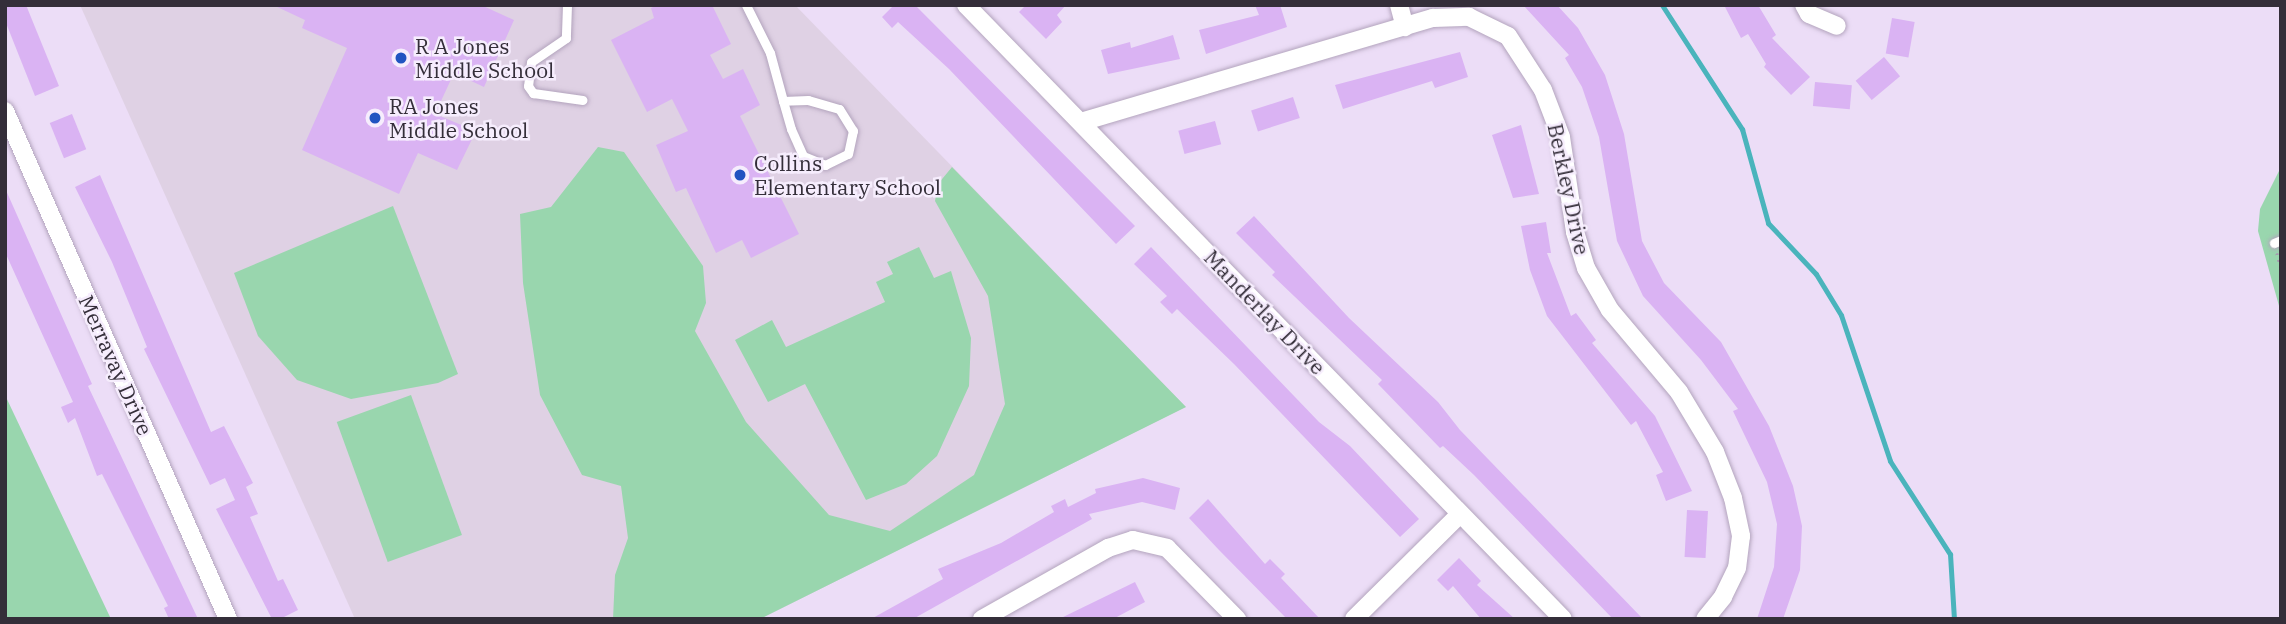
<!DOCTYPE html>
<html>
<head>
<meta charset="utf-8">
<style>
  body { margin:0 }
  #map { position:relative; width:2286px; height:624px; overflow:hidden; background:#ecddf7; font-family:"IBM Plex Serif",serif }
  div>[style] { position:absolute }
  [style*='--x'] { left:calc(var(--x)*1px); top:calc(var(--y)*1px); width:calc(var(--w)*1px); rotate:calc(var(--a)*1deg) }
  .education>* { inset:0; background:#dfd1e4 }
  .green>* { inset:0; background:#99d6ae; transform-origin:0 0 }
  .stream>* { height:5px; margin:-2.5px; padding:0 2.5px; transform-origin:2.5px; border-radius:2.5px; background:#4ab4bc }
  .building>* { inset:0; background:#dab3f3; transform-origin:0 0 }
  .path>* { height:2.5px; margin-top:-1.25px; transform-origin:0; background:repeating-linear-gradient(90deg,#a69baf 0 2px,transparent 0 7px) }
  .roads { filter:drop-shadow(0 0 2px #b3a4bd) drop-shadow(0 0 2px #b3a4bd) }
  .lane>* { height:9px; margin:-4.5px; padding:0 4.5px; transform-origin:4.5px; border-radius:4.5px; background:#fff }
  .street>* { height:18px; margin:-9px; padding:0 9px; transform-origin:9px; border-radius:9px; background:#fff }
  .dots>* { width:19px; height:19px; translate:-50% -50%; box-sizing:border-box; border:4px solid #f6edfd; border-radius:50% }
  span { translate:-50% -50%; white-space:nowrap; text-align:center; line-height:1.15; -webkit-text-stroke:5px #f6edfd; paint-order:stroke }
  .poi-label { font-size:21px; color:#342e39 }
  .left { translate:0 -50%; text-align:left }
  .street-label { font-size:21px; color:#342e39 }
  .frame { position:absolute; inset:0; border:7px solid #342e39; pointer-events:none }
</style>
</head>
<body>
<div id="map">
  <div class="education">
    <i style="clip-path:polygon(80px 5px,795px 5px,1186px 407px,760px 619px,355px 619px)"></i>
  </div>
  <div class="green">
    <i style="clip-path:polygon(598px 147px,624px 152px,703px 266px,706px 303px,695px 331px,746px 422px,829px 515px,890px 531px,974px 475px,1005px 404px,988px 296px,935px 201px,938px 184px,952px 167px,1186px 407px,760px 619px,613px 619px,615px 575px,628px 538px,621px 486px,582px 475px,540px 395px,523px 283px,520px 214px,551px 207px)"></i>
    <i style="clip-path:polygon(2281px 167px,2281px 313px,2258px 231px,2260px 209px)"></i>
    <i style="clip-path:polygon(393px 206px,458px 374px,438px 383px,351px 399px,297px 380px,258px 336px,234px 273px)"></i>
    <i style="clip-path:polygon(919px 247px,934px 278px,951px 271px,971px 338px,969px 386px,937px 456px,906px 484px,866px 500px,805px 384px,768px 402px,735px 340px,772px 320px,786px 347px,885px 302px,876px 282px,893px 274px,887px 262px)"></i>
    <i style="clip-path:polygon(5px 395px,111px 619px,5px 619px)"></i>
    <i style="left:411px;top:395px;width:149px;height:79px;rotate:70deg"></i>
  </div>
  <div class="stream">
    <i style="--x:1662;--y:5;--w:148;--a:57.2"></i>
    <i style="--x:1742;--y:129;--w:98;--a:74.5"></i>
    <i style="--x:1768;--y:223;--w:70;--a:46.7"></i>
    <i style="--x:1816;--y:274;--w:48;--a:58.6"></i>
    <i style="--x:1841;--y:315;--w:154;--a:71.4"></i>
    <i style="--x:1890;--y:461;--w:111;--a:57.2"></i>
    <i style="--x:1950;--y:554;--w:65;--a:86.5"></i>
  </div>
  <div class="building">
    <i style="clip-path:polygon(5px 5px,26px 5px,59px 86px,35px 96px,6px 23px)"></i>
    <i style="clip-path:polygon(273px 5px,481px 5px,514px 20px,484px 87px,454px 73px,435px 114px,476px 131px,457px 170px,418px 153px,399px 194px,302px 150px,347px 48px,302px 28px,305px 20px)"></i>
    <i style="clip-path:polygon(657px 5px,712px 5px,731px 44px,710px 55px,723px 79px,743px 69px,760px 105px,740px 116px,799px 234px,751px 258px,742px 240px,716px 253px,686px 188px,676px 192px,656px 145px,688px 131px,672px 99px,647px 112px,611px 40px,654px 18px,651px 8px)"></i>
    <i style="clip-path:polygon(894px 5px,915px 5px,1135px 226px,1116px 244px,949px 69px,898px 22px,892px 28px,882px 17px)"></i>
    <i style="clip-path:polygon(1026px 5px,1066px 5px,1057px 15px,1062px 22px,1046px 39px,1019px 12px)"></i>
    <i style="clip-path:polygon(1255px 5px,1280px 5px,1287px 27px,1206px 54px,1199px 30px,1259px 15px)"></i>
    <i style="clip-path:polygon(1523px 5px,1557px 5px,1578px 28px,1605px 75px,1624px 134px,1642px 241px,1664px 283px,1721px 342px,1769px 426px,1793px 486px,1802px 526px,1800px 570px,1783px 619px,1757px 619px,1774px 567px,1777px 524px,1767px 482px,1733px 411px,1738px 409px,1701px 360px,1643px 296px,1617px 241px,1599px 137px,1582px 87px,1565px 58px,1569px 55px)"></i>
    <i style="clip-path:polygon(1724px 5px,1758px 5px,1776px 35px,1772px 38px,1810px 77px,1791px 95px,1764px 67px,1766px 64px,1748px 34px,1741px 38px)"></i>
    <i style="left:1892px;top:18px;width:23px;height:36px;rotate:10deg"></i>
    <i style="clip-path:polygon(1173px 35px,1180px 59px,1108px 74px,1101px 50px,1130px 42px,1131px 48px)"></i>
    <i style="clip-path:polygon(1460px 52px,1468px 77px,1435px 88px,1432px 81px,1343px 109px,1335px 85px)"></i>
    <i style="left:1884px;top:57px;width:25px;height:37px;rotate:50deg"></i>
    <i style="left:1815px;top:82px;width:37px;height:24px;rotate:5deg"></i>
    <i style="left:1293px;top:97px;width:22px;height:44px;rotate:72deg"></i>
    <i style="left:72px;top:114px;width:38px;height:24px;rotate:68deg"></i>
    <i style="left:1215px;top:121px;width:24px;height:38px;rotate:75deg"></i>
    <i style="clip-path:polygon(1521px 125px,1539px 194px,1513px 198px,1492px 135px)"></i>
    <i style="clip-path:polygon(100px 175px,211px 432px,224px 426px,253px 483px,246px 487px,258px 514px,250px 517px,278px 581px,283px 579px,298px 610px,280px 619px,272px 619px,216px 509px,235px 500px,225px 478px,210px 485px,144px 349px,147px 347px,112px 262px,75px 187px)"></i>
    <i style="clip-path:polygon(5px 188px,92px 384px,88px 386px,198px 619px,169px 619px,164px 608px,168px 606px,102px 474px,97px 476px,75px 418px,68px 423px,61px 407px,73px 402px,5px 252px)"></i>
    <i style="clip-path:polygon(1254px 216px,1349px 318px,1438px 402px,1460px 430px,1643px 619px,1613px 619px,1474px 475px,1443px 446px,1440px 448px,1378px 384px,1382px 380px,1272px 275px,1275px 272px,1236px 233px)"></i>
    <i style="clip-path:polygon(1546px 222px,1551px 253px,1547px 253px,1571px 316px,1576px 313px,1596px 340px,1592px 343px,1655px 416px,1692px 491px,1666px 501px,1656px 475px,1663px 472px,1636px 421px,1631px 425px,1547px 316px,1530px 270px,1521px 226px)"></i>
    <i style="clip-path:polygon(1151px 247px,1319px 422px,1350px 446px,1419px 519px,1400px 537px,1234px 364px,1177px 309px,1172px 314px,1160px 302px,1167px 296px,1134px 264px)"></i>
    <i style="clip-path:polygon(1143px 478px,1180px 488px,1175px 510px,1142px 502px,1089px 514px,1092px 519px,913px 619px,871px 619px,943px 579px,938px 569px,1001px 543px,1054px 512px,1051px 506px,1065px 499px,1068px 507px,1096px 493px,1095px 489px)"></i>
    <i style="clip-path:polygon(1208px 499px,1265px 564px,1270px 559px,1285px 574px,1281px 578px,1320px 619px,1287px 619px,1219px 550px,1189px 518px)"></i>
    <i style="left:1687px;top:510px;width:21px;height:47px;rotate:3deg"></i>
    <i style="clip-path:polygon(1459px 558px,1481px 581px,1477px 585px,1515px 619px,1481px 619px,1453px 586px,1448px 591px,1437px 580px)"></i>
    <i style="clip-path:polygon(1135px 582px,1145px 602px,1113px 619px,1059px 619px)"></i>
  </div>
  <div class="path">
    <i style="--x:2277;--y:253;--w:16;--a:75"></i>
  </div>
  <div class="roads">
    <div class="lane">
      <i style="--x:567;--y:5;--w:33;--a:92"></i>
      <i style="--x:566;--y:38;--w:42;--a:145.6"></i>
      <i style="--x:531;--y:62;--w:24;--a:97"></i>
      <i style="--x:528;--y:86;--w:9;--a:54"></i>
      <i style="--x:533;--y:93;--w:50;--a:8"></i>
      <i style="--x:746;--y:5;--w:54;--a:63.4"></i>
      <i style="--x:770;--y:53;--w:50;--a:74.8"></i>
      <i style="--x:783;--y:101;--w:29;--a:74"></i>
      <i style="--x:791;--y:129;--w:30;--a:66"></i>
      <i style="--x:803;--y:156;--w:24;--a:22"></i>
      <i style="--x:825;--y:165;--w:25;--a:-26"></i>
      <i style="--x:848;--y:154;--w:24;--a:-78"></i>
      <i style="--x:853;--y:131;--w:26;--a:-122"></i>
      <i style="--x:839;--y:109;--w:32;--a:-164"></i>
      <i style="--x:808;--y:100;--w:25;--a:178"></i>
      <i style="--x:2274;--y:243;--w:8;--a:-23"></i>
    </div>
    <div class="street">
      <i style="--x:966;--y:5;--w:856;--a:45.8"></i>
      <i style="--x:1399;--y:5;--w:23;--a:75"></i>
      <i style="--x:1804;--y:5;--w:10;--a:61"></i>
      <i style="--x:1809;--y:14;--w:30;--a:23"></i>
      <i style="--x:5;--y:111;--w:555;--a:66.3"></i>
      <i style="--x:1081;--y:122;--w:367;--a:-16.5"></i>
      <i style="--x:1433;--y:18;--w:36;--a:-2"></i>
      <i style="--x:1469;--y:17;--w:43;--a:26"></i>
      <i style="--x:1508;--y:36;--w:64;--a:57.1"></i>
      <i style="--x:1543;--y:90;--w:50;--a:69"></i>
      <i style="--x:1561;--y:137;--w:96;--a:81.6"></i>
      <i style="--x:1575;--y:232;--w:38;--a:73"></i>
      <i style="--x:1586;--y:268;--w:48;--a:60.3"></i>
      <i style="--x:1610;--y:310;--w:107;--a:49.9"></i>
      <i style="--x:1679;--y:392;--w:70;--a:59"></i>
      <i style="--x:1715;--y:452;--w:49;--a:68.6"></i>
      <i style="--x:1733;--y:498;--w:39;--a:78"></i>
      <i style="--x:1741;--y:536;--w:32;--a:97"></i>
      <i style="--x:1737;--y:568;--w:32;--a:116"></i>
      <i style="--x:1723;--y:597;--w:28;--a:129"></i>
      <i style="--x:982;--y:619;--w:145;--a:-29.4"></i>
      <i style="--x:1108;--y:548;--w:26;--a:-18"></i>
      <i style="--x:1133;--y:540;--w:35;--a:13"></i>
      <i style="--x:1167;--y:548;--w:100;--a:45.4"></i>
      <i style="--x:1354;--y:619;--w:149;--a:-44.7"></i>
    </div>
  </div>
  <div class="dots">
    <i style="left:401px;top:58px;background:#2154c1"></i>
    <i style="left:375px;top:118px;background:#2154c1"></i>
    <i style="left:740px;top:175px;background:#2154c1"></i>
  </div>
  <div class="poi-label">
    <span class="left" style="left:415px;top:58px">R A Jones<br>Middle School</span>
    <span class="left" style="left:389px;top:118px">RA Jones<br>Middle School</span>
    <span class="left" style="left:754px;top:175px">Collins<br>Elementary School</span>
  </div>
  <div class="street-label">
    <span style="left:1569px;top:189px;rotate:78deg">Berkley Drive</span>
    <span style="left:1265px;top:312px;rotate:46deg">Manderlay Drive</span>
    <span style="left:116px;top:365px;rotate:66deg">Merravay Drive</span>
  </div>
  <div class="frame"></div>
</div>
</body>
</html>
